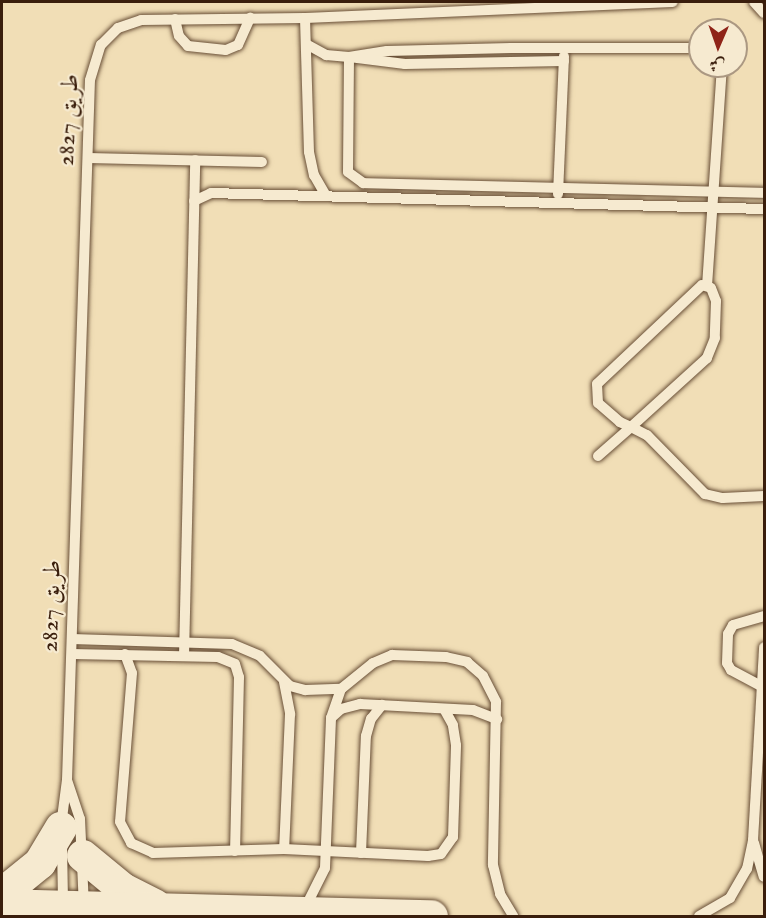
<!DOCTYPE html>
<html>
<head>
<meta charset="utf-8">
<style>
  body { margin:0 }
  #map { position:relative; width:766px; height:918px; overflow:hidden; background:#f1deb6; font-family:"IM FELL English",Amiri,serif }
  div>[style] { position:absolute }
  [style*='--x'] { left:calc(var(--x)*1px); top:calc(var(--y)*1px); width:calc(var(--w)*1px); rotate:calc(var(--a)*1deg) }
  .roads { filter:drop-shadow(0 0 2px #684e36) drop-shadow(0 0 2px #684e36) }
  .service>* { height:10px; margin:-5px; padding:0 5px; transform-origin:5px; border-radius:5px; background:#f6ead0 }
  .secondary>* { height:32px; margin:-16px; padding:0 16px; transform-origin:16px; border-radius:16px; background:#f6ead0 }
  span { translate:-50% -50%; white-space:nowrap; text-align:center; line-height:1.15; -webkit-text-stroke:4.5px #f6ead0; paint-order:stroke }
  .street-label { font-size:24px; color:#3a1e0c }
  .frame { position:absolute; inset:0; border:3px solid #3a1e0c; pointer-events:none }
  .north { position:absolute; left:688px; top:18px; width:60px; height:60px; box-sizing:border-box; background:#f6ead0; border:2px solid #ab9882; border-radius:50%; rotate:182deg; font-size:16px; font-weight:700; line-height:24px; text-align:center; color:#3a1e0c }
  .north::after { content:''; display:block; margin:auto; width:21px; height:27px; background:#8f2418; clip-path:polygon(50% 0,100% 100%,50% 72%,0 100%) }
</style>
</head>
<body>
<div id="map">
  <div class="roads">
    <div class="service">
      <i style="--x:754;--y:2;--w:15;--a:48"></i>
      <i style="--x:305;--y:18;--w:134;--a:88.3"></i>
      <i style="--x:309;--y:152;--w:24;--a:78"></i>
      <i style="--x:314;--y:175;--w:24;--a:60"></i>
      <i style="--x:175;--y:19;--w:17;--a:77"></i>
      <i style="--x:179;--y:36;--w:13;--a:48"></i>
      <i style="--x:188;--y:46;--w:38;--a:6"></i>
      <i style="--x:226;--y:50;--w:13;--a:-23"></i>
      <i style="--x:238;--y:45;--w:30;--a:-66"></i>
      <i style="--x:308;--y:45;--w:21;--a:29"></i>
      <i style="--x:326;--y:55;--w:23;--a:5"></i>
      <i style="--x:349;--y:57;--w:38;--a:-9"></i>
      <i style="--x:387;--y:51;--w:124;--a:-1.4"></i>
      <i style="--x:511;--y:48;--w:189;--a:0"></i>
      <i style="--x:564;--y:61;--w:159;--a:178.9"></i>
      <i style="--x:405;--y:64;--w:56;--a:-172.9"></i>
      <i style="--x:349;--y:57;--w:115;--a:90.5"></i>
      <i style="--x:348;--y:172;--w:19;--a:36"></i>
      <i style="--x:363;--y:183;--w:401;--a:1.4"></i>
      <i style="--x:88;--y:158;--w:174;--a:1.3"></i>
      <i style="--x:558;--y:194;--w:138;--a:-87.5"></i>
      <i style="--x:194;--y:201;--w:19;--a:-25"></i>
      <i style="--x:211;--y:193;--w:553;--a:1.66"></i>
      <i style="--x:702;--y:285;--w:9;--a:18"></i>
      <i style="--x:711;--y:288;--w:14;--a:69"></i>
      <i style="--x:716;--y:301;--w:37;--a:92"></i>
      <i style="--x:715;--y:338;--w:22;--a:112"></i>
      <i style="--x:707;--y:358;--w:103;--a:137.8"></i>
      <i style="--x:631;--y:427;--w:12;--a:-156"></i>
      <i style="--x:620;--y:422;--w:29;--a:-139"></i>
      <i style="--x:598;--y:403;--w:19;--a:-93"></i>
      <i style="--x:597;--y:384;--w:144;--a:-43.3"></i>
      <i style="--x:707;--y:286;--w:221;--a:-86.1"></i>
      <i style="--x:598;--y:456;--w:44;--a:-41.3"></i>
      <i style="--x:631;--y:427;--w:18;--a:27"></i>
      <i style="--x:647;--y:435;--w:83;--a:45.5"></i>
      <i style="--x:705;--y:494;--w:18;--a:13"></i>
      <i style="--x:723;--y:498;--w:41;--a:-2.8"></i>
      <i style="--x:72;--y:639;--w:160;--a:1.8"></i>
      <i style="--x:232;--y:644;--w:30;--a:23"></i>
      <i style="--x:260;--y:656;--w:42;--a:45"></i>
      <i style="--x:290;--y:686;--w:16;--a:15"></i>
      <i style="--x:305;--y:690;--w:36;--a:-2"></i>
      <i style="--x:341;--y:689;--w:41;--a:-39.1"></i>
      <i style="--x:373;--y:663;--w:21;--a:-23"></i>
      <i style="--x:392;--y:655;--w:54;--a:2.1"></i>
      <i style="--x:446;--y:657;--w:22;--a:13"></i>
      <i style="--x:467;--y:662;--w:21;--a:41"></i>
      <i style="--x:483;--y:676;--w:29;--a:63"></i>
      <i style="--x:496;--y:702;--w:163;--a:91.1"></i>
      <i style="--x:493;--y:865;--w:30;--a:76"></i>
      <i style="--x:500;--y:894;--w:26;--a:59"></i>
      <i style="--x:72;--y:654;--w:146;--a:1.2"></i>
      <i style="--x:218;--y:657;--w:18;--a:22"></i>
      <i style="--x:235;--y:664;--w:14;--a:73"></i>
      <i style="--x:239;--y:677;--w:174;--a:91.3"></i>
      <i style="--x:125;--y:654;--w:20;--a:70"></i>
      <i style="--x:132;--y:673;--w:149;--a:94.6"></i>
      <i style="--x:120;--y:822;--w:24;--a:62"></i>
      <i style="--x:131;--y:843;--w:24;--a:24"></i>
      <i style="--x:153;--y:853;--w:131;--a:-1.7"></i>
      <i style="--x:284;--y:849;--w:144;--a:2.8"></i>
      <i style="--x:428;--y:856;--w:13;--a:-9"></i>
      <i style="--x:441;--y:854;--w:21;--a:-55"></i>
      <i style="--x:453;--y:837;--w:92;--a:-88.1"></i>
      <i style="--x:456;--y:745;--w:20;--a:-99"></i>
      <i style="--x:453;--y:725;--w:18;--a:-119"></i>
      <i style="--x:184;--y:656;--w:496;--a:-88.7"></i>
      <i style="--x:284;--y:682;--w:33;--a:79"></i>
      <i style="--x:290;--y:714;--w:135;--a:92.5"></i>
      <i style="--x:761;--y:686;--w:34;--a:-152"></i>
      <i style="--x:731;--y:670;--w:8;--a:-120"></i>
      <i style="--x:727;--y:663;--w:29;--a:-88"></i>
      <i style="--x:728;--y:634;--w:10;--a:-61"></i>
      <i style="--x:733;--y:625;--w:32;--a:-16"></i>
      <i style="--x:331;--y:718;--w:13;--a:-42"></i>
      <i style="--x:341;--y:709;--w:20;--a:-15"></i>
      <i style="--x:360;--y:704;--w:113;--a:3"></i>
      <i style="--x:473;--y:710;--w:26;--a:21"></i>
      <i style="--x:67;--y:780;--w:41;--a:71.6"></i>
      <i style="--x:80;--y:819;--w:87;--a:87.4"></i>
      <i style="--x:61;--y:826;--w:46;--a:-82.6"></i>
      <i style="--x:67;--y:780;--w:700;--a:-88.12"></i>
      <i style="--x:90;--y:80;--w:37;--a:-73"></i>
      <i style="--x:101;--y:45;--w:24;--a:-45"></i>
      <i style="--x:118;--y:28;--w:24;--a:-19"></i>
      <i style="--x:141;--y:20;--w:164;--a:-0.7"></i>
      <i style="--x:305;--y:18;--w:368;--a:-2.5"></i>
      <i style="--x:754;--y:843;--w:35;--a:74"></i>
      <i style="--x:62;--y:844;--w:60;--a:89"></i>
      <i style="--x:361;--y:853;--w:117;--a:-87.6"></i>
      <i style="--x:366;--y:736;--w:18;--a:-74"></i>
      <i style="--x:371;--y:719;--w:18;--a:-52"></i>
      <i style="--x:306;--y:906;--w:42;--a:-63.4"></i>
      <i style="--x:325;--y:868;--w:150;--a:-87.7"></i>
      <i style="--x:331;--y:718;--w:31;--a:-71"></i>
      <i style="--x:699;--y:916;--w:36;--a:-30"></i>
      <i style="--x:730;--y:898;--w:34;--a:-60"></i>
      <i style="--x:747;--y:869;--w:30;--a:-78"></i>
      <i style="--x:753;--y:840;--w:193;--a:-86.7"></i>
    </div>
    <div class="secondary">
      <i style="--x:83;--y:856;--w:52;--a:39.5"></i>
      <i style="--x:123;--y:889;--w:36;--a:27"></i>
      <i style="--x:2;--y:894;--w:49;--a:-39.2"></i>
      <i style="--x:40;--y:863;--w:41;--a:-59"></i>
      <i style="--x:2;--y:905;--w:430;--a:1.5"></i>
    </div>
  </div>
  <div class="street-label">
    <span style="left:69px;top:120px;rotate:-87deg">طريق 2827</span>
    <span style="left:52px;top:606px;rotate:-88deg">طريق 2827</span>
  </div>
  <div class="frame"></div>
  <div class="north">ش</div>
</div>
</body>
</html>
